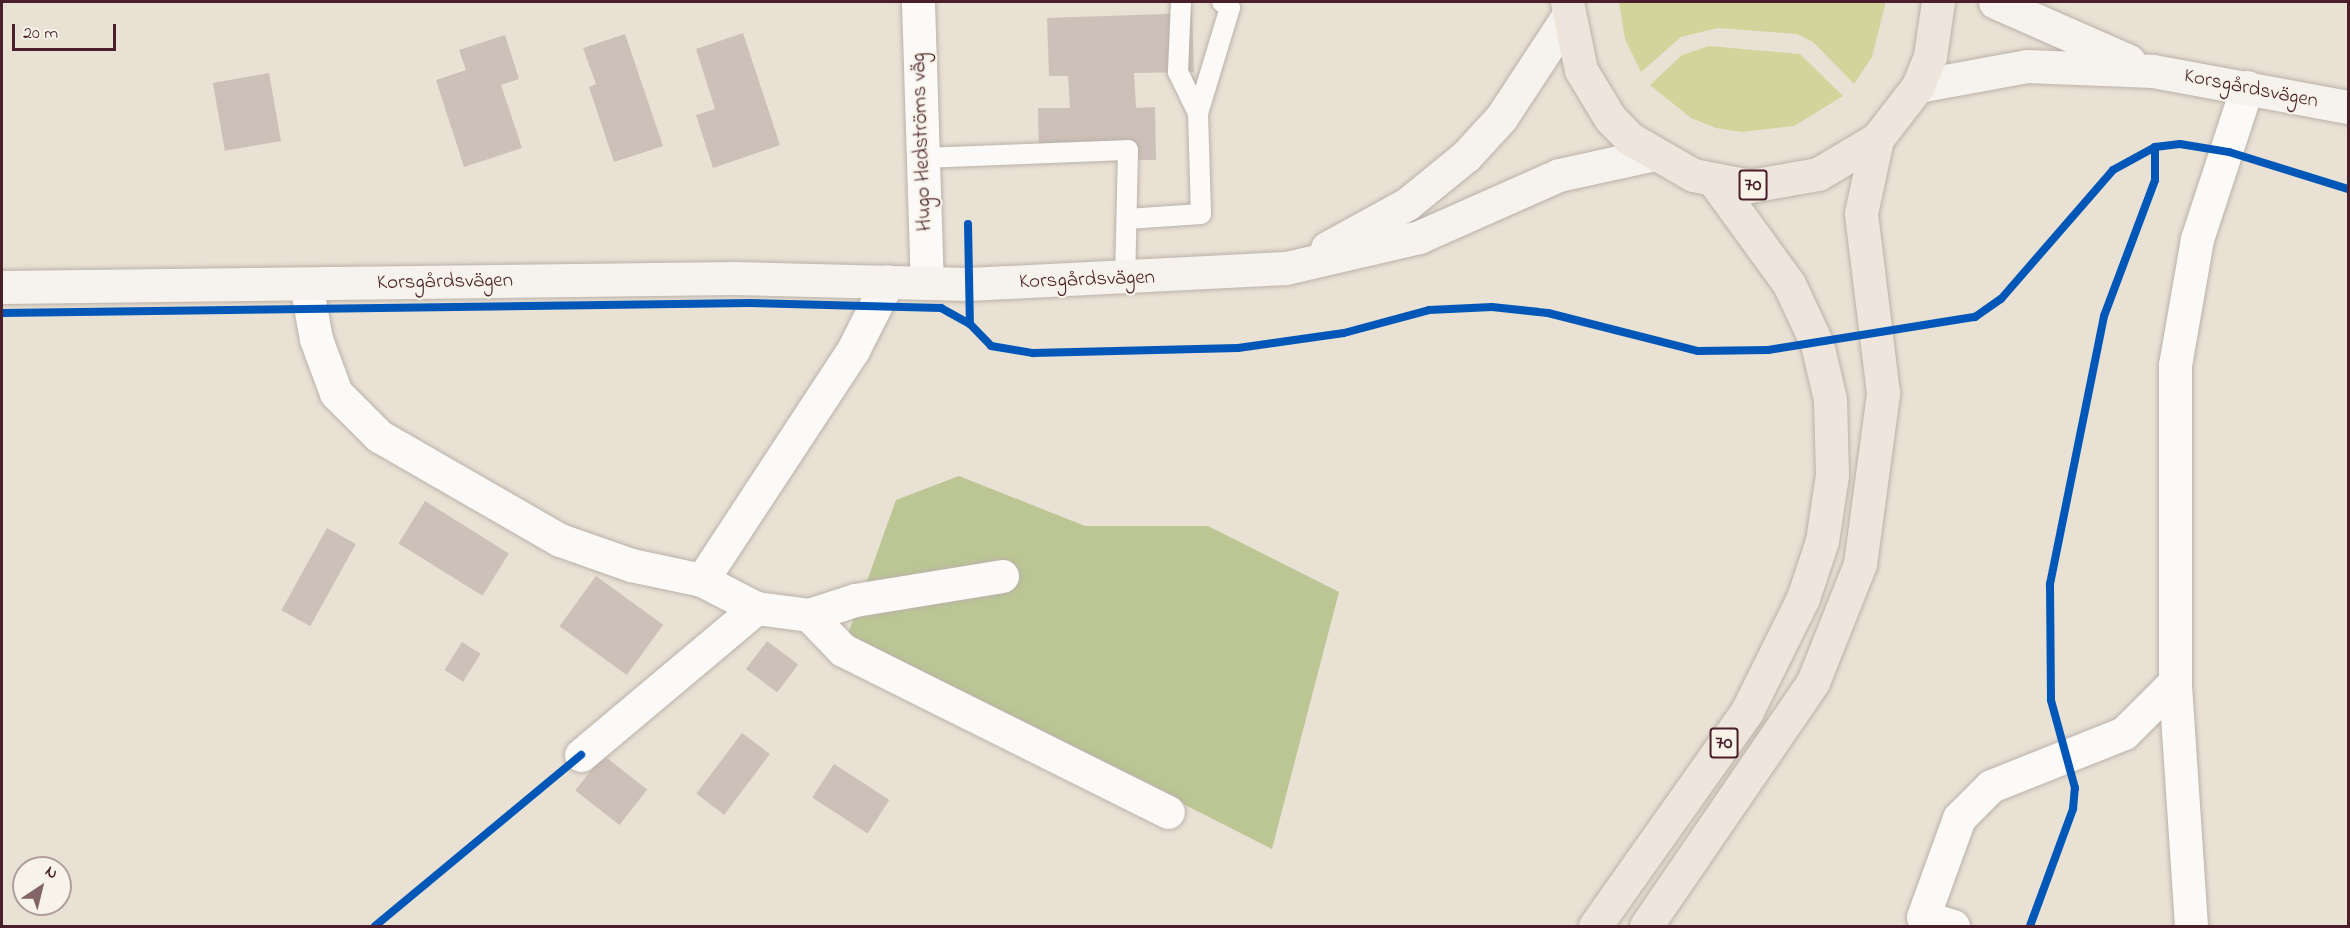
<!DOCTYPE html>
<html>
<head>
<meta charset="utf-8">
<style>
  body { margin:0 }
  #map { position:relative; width:2350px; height:928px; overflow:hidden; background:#e9e1d4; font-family:"Indie Flower",sans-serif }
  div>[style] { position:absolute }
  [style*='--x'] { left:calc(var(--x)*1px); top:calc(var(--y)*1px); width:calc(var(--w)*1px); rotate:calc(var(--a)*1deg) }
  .green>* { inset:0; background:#d1d59b }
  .forest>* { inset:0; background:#bbc694 }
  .building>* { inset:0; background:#cdc0b8; transform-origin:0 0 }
  .roads { filter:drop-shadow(0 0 2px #bab1a9) drop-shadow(0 0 2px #bab1a9) }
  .lane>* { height:20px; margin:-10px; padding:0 10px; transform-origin:10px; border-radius:10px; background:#fcfaf9 }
  .street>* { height:33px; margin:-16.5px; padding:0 16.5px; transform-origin:16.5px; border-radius:16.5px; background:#fcfaf9 }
  .secondary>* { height:33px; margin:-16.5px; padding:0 16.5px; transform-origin:16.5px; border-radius:16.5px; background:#f6f2ee }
  .highway>* { height:33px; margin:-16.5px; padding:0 16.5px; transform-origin:16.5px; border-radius:16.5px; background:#eee5dd }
  .cycleway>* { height:8px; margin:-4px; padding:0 4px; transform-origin:4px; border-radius:4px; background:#0057b8 }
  span { translate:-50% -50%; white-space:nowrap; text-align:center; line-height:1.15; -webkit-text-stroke:4.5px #f7f3e8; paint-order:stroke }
  .shield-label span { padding:2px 4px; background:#f7f3e8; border:2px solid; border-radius:4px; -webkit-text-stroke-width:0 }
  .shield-label { font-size:20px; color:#4a1f2b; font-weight:700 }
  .street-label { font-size:21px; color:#4a1f2b }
  .frame { position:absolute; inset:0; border:3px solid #4a1f2b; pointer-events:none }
  .north { position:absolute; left:12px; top:856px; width:60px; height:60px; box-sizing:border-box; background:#f7f3e8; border:2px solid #b29e9c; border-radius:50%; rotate:35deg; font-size:16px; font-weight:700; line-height:24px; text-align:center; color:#4a1f2b }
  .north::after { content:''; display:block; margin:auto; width:21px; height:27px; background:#826366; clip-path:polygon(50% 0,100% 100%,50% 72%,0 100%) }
  .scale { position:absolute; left:12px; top:24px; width:104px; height:27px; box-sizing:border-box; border:3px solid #4a1f2b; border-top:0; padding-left:8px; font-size:18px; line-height:21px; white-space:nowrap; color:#4a1f2b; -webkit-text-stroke:4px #f7f3e8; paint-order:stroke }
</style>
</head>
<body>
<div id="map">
  <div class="green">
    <i style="clip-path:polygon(1619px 2px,1885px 2px,1885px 5px,1872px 57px,1854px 84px,1813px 42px,1797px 34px,1718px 28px,1681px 37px,1641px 72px,1625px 39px)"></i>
    <i style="clip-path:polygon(1709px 46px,1800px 54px,1843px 96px,1794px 126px,1742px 132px,1716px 128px,1691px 118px,1650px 85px,1682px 55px)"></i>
  </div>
  <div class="forest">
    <i style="clip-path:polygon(959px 476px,1085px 526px,1208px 526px,1339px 592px,1272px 849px,848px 634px,896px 500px)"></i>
  </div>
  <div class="building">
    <i style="clip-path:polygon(1192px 13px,1194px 72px,1134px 73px,1136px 108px,1155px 107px,1156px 160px,1039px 161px,1038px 108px,1070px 108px,1068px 76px,1049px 76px,1047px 18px)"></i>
    <i style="clip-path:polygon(743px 33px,780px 145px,713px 168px,696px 115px,715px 109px,696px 49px)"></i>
    <i style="clip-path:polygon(625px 34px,663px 146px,614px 162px,589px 87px,596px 84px,583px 48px)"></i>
    <i style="clip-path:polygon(505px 35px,519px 79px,501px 85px,522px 148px,464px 167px,436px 80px,466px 70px,459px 50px)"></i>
    <i style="left:269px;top:73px;width:69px;height:57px;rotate:80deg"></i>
    <i style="left:425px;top:501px;width:99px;height:50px;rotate:32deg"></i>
    <i style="left:327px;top:528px;width:33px;height:94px;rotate:29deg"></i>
    <i style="left:596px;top:576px;width:83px;height:62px;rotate:36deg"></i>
    <i style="left:767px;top:641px;width:39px;height:35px;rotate:37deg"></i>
    <i style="left:462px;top:642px;width:22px;height:33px;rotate:32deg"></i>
    <i style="left:742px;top:733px;width:35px;height:76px;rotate:37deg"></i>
    <i style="left:603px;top:755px;width:56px;height:45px;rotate:38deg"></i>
    <i style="left:834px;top:764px;width:66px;height:40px;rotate:33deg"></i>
  </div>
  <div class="roads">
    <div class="lane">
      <i style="--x:1181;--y:2;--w:70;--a:92.5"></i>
      <i style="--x:1178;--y:72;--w:46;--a:64"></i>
      <i style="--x:920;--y:158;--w:208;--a:-2.2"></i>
      <i style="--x:1128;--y:150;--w:130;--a:91.3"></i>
      <i style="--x:1127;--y:219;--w:74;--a:-3.9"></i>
      <i style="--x:1201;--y:214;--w:101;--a:-91.7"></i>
      <i style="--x:1198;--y:113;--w:110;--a:-73.1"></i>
      <i style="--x:1230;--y:8;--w:10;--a:-143"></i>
    </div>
    <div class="street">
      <i style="--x:918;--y:2;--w:281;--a:88.2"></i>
      <i style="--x:306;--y:284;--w:56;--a:79.7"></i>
      <i style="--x:316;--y:339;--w:58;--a:69.7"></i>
      <i style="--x:336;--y:393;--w:61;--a:45"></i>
      <i style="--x:379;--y:436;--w:209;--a:29.9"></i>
      <i style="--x:560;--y:540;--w:75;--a:19.4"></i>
      <i style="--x:631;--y:565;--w:73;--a:11.9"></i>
      <i style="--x:702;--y:580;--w:61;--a:27.4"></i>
      <i style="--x:756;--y:608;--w:53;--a:7.5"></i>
      <i style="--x:809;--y:615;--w:48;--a:-18.1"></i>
      <i style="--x:855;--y:600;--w:149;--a:-9.3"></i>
      <i style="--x:702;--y:580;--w:275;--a:-56.7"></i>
      <i style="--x:853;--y:350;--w:77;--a:-63.1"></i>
      <i style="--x:809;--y:615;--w:49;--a:45.8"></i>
      <i style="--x:843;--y:650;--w:363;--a:26.5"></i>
      <i style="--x:581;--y:755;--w:229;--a:-40"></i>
      <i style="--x:1953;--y:926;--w:31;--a:-163"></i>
      <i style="--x:1923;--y:917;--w:105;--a:-70"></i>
      <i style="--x:1959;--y:818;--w:45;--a:-45"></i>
      <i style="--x:1991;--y:786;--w:143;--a:-21.7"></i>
      <i style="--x:2124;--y:733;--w:72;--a:-45"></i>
      <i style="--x:2191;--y:926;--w:245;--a:-93.8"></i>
      <i style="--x:2175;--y:682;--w:317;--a:-90"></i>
      <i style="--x:2175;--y:365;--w:128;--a:-80.1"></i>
      <i style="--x:2197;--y:239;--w:160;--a:-71.8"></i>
    </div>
    <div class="secondary">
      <i style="--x:1995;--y:2;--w:146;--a:23.8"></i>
      <i style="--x:1918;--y:86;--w:111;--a:-10.4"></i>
      <i style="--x:2027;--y:66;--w:126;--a:2.3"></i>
      <i style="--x:2153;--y:71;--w:198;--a:10.5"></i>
      <i style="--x:1327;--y:248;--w:91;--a:-28.8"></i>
      <i style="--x:1407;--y:204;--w:76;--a:-39.1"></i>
      <i style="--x:1466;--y:156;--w:52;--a:-47.4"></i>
      <i style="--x:1501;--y:118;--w:122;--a:-56.7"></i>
      <i style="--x:2;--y:287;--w:733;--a:-0.7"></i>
      <i style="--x:735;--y:278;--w:233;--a:1.5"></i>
      <i style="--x:968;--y:284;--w:318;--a:-2.9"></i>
      <i style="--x:1286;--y:268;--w:137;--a:-13.1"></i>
      <i style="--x:1419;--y:237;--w:153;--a:-23.9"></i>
      <i style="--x:1559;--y:175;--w:94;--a:-12.3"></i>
    </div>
    <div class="highway">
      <i style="--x:1567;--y:2;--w:69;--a:78.4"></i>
      <i style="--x:1581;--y:70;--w:56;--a:58.9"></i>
      <i style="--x:1610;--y:118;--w:28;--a:46"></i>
      <i style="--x:1629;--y:138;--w:74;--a:30"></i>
      <i style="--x:1693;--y:175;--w:58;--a:10.9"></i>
      <i style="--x:1750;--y:186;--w:69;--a:-10"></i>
      <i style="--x:1818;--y:174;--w:69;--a:-30.7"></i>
      <i style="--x:1877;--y:139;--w:67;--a:-52.3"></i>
      <i style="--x:1918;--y:86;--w:32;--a:-68"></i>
      <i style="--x:1930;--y:56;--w:55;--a:-81.6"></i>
      <i style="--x:1595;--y:926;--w:263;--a:-54.7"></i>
      <i style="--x:1747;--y:711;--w:126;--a:-63.6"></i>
      <i style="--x:1803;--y:598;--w:60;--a:-71.6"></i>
      <i style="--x:1822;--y:541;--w:67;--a:-81.4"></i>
      <i style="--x:1832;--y:475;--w:76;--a:-91.5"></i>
      <i style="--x:1830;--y:399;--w:57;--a:-103.3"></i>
      <i style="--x:1817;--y:344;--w:66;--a:-115"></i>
      <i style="--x:1789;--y:284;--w:126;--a:-126"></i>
      <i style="--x:1646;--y:926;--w:296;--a:-55.6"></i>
      <i style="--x:1813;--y:682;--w:127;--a:-68.3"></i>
      <i style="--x:1860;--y:564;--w:173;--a:-82.3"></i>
      <i style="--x:1883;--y:393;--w:181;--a:-97"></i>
      <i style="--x:1861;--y:213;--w:76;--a:-77.8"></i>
    </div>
  </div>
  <div class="cycleway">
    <i style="--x:968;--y:224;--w:100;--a:88.9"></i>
    <i style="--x:970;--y:324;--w:30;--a:46"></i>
    <i style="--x:991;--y:346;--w:43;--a:9.5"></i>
    <i style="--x:1033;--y:353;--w:205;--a:-1.4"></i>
    <i style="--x:1238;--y:348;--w:107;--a:-8.1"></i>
    <i style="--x:1344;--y:333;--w:88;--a:-15.1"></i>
    <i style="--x:1429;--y:310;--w:63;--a:-2.7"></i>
    <i style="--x:1492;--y:307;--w:56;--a:6.1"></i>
    <i style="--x:1548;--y:313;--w:155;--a:14.2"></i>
    <i style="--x:1698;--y:351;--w:70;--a:-0.8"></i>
    <i style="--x:1768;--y:350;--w:210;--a:-9.1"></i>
    <i style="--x:1975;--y:317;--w:32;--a:-35"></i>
    <i style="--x:2001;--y:299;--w:171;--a:-49"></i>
    <i style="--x:2113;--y:170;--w:48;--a:-28.7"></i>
    <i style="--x:2155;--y:147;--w:25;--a:-7"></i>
    <i style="--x:2180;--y:144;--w:50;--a:9.3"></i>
    <i style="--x:2229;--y:152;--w:125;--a:17.3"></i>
    <i style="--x:2;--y:313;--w:748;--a:-0.77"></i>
    <i style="--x:750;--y:303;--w:191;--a:1.5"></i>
    <i style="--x:941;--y:308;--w:33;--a:29"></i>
    <i style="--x:375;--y:926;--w:268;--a:-39.7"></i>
    <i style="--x:2030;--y:926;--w:125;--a:-69.8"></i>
    <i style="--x:2073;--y:809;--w:21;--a:-85"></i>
    <i style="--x:2075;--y:788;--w:91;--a:-105.3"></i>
    <i style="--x:2051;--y:700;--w:116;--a:-90.5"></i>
    <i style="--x:2050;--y:584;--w:273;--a:-78.6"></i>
    <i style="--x:2104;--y:316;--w:145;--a:-69.4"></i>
    <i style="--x:2155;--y:180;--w:33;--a:-90"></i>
  </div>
  <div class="shield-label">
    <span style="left:1753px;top:185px">70</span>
    <span style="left:1724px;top:743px">70</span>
  </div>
  <div class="street-label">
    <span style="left:2251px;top:89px;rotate:11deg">Korsgårdsvägen</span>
    <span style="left:922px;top:142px;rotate:-92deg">Hugo Hedströms väg</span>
    <span style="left:1087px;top:280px;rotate:-2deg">Korsgårdsvägen</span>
    <span style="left:445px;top:282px;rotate:-1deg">Korsgårdsvägen</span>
  </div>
  <div class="frame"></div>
  <div class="north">N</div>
  <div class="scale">20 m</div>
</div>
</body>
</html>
